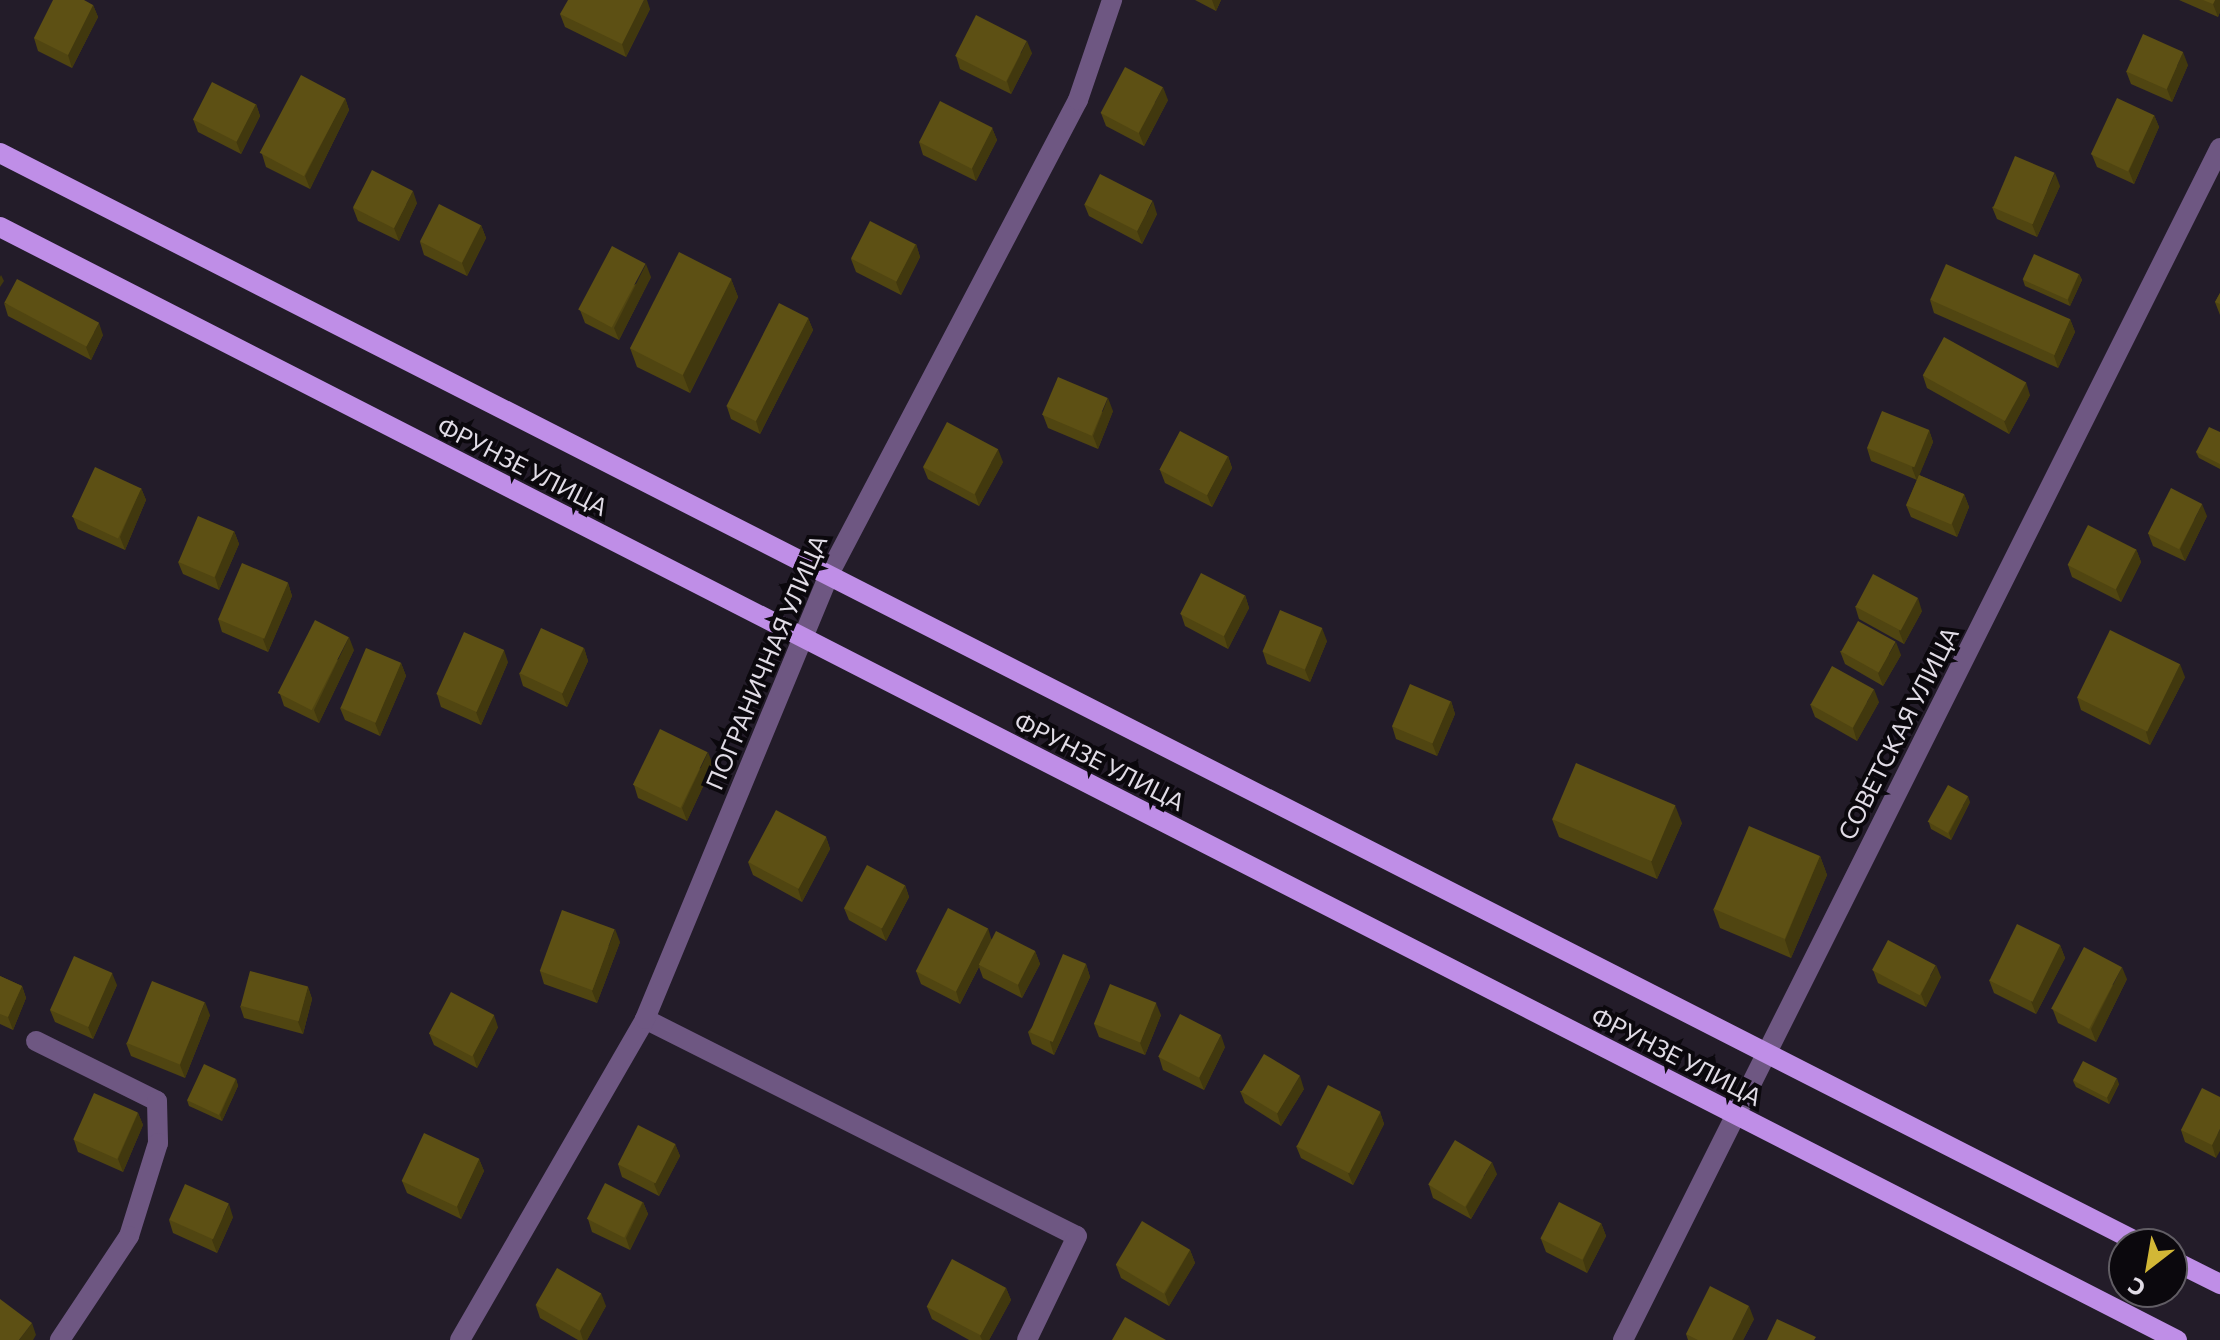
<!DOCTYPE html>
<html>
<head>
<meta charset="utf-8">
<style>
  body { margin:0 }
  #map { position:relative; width:2220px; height:1340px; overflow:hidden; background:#231c29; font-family:Commissioner,sans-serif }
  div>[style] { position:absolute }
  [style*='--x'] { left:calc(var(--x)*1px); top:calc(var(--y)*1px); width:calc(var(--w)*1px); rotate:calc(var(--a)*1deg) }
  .minor>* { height:20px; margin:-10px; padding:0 10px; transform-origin:10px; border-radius:10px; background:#6e5782 }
  .primary>* { height:20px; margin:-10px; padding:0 10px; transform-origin:10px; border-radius:10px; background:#bf8ee7 }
  .wall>* { inset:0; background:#504511 }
  .shaded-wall>* { inset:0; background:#41380e }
  .building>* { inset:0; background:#5d5014; transform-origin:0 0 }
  span { translate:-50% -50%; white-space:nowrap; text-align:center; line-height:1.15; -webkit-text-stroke:8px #0b080d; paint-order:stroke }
  .street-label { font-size:24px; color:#e1dce6 }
  .north { position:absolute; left:2108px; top:1228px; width:80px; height:80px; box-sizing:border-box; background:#0b080d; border:2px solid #615d64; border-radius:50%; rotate:211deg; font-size:22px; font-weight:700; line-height:32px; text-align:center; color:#e1dce6 }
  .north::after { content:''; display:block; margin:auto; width:28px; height:36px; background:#d2b736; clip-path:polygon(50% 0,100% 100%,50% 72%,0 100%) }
</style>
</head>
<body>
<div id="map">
  <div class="minor">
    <i style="--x:645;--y:1019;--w:483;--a:26.7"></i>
    <i style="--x:1077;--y:1236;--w:115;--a:115.7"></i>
    <i style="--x:36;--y:1041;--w:135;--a:26.4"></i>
    <i style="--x:157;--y:1101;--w:42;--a:88.6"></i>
    <i style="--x:158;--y:1143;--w:97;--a:107.3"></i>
    <i style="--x:129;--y:1236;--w:125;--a:123.6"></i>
    <i style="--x:460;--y:1340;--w:370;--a:-60"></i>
    <i style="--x:645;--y:1019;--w:482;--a:-67.5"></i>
    <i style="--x:829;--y:574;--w:535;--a:-62.29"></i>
    <i style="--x:1078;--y:100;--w:106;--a:-71.2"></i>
    <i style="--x:1623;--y:1340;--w:1333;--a:-63.4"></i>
  </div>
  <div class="primary">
    <i style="--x:0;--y:153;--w:2403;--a:27"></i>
    <i style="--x:0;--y:227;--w:2445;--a:27.08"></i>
    <i style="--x:2172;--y:1260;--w:54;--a:26.6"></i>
  </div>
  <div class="wall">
    <i style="clip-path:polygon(1195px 0,1221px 0,1216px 11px)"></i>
    <i style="clip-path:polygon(2179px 0,2220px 0,2220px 12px,2218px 17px)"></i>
    <i style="clip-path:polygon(93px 5px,98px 17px,72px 68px,38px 51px,34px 38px)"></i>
    <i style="clip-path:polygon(650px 9px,626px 57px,565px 27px,560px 14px)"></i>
    <i style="clip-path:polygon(1032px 53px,1011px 94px,960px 69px,956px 56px)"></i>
    <i style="clip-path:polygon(2188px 65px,2172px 102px,2131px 84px,2126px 71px)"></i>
    <i style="clip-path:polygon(345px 98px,349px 110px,310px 189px,266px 167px,262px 154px)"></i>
    <i style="clip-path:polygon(1168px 100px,1144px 146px,1106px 126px,1101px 113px)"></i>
    <i style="clip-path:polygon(256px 104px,260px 116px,241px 154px,198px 132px,193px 119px)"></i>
    <i style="clip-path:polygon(2154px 115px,2159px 127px,2134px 184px,2097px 167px,2092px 155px)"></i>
    <i style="clip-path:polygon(992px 128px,997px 140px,976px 181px,923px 155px,919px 142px)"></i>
    <i style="clip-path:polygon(2060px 186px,2037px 237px,1997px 219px,1992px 207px)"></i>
    <i style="clip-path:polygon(417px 203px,399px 241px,358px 221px,353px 208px)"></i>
    <i style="clip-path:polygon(1084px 204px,1157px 214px,1142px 244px,1089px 216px)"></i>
    <i style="clip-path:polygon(481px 225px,486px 238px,467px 276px,424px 255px,420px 242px)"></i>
    <i style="clip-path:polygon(916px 244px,920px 257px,901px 295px,856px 272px,851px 259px)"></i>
    <i style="clip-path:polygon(2079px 274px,2082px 280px,2070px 306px,2025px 286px,2023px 280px)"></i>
    <i style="clip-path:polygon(651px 277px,619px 340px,585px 323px,580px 310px)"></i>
    <i style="clip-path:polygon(731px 279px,738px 297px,690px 393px,637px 367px,630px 348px)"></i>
    <i style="clip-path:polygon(2220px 293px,2220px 315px,2215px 302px)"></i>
    <i style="clip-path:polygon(1930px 300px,2070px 319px,2075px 332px,2058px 368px,1934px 313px)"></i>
    <i style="clip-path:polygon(4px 303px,103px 335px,91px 360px,8px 316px)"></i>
    <i style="clip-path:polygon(808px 318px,813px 330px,760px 434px,731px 419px,727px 407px)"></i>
    <i style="clip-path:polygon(1923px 376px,2030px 395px,2009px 434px,1927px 388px)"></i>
    <i style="clip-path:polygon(1113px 411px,1098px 449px,1048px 428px,1043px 415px)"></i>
    <i style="clip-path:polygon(1929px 430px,1933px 442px,1919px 475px,1964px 494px,1969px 507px,1957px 537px,1911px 517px,1906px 505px,1917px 480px,1871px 461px,1867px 448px)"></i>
    <i style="clip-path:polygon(2220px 432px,2220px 469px,2199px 458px,2196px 452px)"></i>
    <i style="clip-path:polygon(1228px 456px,1232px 468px,1212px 507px,1165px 483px,1160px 470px)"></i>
    <i style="clip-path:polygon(1003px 462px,979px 506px,928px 479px,923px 467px)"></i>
    <i style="clip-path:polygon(141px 488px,146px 500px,125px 550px,78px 529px,73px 517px)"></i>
    <i style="clip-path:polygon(2207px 516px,2185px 561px,2153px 546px,2148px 533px)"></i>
    <i style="clip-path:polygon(234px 531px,239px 544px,219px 590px,183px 574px,178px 562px)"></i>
    <i style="clip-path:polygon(2136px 549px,2141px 562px,2121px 602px,2072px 577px,2068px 565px)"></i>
    <i style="clip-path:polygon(288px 583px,292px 596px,268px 652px,222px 632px,218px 619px)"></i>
    <i style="clip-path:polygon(1245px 595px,1249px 608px,1228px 649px,1185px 626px,1181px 614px)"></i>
    <i style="clip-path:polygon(1855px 606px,1922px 611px,1904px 644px,1859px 619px)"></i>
    <i style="clip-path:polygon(1327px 641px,1310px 682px,1267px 664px,1263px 652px)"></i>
    <i style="clip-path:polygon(584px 648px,588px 661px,567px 707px,523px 686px,519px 673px)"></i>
    <i style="clip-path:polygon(354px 650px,319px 723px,284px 706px,280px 694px)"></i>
    <i style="clip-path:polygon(1840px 651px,1901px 655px,1883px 686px,1845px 664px)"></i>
    <i style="clip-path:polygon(508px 662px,481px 725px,441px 707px,437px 694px)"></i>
    <i style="clip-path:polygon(401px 663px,406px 676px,380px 736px,345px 720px,340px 708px)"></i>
    <i style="clip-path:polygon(2185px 677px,2150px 745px,2081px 710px,2077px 697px)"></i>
    <i style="clip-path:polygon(1451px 701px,1455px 714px,1437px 756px,1396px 739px,1392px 726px)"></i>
    <i style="clip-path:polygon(1879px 702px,1857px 741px,1815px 717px,1810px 704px)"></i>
    <i style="clip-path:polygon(713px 765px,687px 821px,638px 798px,634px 785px)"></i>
    <i style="clip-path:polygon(1970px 802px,1951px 840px,1931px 829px,1929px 823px)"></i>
    <i style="clip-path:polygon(1552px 819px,1682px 823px,1657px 879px,1559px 837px)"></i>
    <i style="clip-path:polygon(826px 837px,830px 849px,802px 902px,753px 875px,748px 862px)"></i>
    <i style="clip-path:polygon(1820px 856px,1827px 875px,1791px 958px,1720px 928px,1713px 909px)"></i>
    <i style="clip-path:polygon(905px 885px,909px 897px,886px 941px,849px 920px,844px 908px)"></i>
    <i style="clip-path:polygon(992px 939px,1035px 951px,1040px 964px,1022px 998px,983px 978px,979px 967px,960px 1004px,921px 984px,916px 971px)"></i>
    <i style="clip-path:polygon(620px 942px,597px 1003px,544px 984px,540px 971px)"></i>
    <i style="clip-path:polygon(2060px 945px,2065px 958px,2036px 1014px,1994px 993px,1989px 980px)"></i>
    <i style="clip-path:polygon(1086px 964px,1090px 977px,1054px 1055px,1032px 1044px,1028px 1032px)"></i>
    <i style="clip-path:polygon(1873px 970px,1941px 977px,1926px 1007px,1878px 983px)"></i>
    <i style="clip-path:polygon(0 976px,22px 986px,26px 998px,13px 1030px,0 1024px)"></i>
    <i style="clip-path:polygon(2127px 979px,2096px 1042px,2058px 1023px,2053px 1010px)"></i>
    <i style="clip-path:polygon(117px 985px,93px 1039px,55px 1022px,50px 1010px)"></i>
    <i style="clip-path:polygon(308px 987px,312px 999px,303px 1034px,244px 1018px,240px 1006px)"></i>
    <i style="clip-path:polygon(210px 1015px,185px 1078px,131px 1056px,126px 1043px)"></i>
    <i style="clip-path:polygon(1161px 1015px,1145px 1055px,1099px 1037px,1094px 1024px)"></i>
    <i style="clip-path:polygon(498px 1027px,477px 1068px,434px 1045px,429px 1033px)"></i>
    <i style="clip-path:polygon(1225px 1047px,1204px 1090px,1163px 1070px,1159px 1057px)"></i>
    <i style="clip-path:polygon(236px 1079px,238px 1086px,222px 1121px,189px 1106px,187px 1100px)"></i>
    <i style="clip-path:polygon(2073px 1081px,2119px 1084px,2109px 1104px,2076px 1087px)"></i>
    <i style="clip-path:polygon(1304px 1089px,1281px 1126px,1245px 1103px,1240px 1091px)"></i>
    <i style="clip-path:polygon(2220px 1097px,2216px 1158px,2185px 1142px,2181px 1130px)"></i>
    <i style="clip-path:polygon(1380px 1112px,1384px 1124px,1353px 1185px,1301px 1158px,1296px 1146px)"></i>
    <i style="clip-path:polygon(138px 1113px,143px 1125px,123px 1172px,78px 1152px,74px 1140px)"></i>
    <i style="clip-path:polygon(675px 1144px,680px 1156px,659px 1196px,622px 1177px,618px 1164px)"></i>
    <i style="clip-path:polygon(479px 1159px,484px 1171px,461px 1219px,407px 1193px,402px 1181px)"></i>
    <i style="clip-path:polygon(1497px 1174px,1471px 1219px,1433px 1198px,1429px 1185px)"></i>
    <i style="clip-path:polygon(643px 1202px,648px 1214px,630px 1250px,592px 1232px,588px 1219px)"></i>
    <i style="clip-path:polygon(233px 1217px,217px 1253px,173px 1233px,169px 1220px)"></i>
    <i style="clip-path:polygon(1601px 1223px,1606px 1236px,1587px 1273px,1546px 1252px,1541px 1239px)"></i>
    <i style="clip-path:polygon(1190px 1250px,1195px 1263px,1169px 1306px,1121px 1278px,1116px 1265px)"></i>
    <i style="clip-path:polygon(1006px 1288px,1011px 1300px,989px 1340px,969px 1340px,932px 1319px,927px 1307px)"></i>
    <i style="clip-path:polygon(536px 1306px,606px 1306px,587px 1340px,578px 1340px,540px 1318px)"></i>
    <i style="clip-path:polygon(1754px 1319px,1743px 1340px,1688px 1340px,1686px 1334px)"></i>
  </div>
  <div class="shaded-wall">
    <i style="clip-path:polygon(644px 0,647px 0,650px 9px,626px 57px,622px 44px)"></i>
    <i style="clip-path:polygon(1212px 0,1221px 0,1216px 11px)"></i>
    <i style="clip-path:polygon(2215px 0,2220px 0,2220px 12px,2218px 17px,2213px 4px)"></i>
    <i style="clip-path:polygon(93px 5px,98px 17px,72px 68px,68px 55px)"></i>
    <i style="clip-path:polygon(1027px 41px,1032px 53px,1011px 94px,1007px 81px)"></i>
    <i style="clip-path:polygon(2183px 52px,2188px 65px,2172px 102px,2167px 89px)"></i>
    <i style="clip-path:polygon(1163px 87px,1168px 100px,1144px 146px,1139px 133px)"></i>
    <i style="clip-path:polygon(345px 98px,349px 110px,310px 189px,305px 176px)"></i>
    <i style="clip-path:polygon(256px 104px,260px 116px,241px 154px,236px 141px)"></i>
    <i style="clip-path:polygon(2154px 115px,2159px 127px,2134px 184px,2129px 171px)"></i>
    <i style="clip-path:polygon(992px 128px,997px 140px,976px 181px,972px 168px)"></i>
    <i style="clip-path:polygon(2055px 173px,2060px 186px,2037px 237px,2032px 224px)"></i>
    <i style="clip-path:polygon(413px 191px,417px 203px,399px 241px,394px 228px)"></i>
    <i style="clip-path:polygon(1153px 201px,1157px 214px,1142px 244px,1137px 231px)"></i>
    <i style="clip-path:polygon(481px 225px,486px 238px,467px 276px,462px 263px)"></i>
    <i style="clip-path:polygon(916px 244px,920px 257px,901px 295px,896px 282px)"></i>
    <i style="clip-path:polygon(646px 264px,651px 277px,619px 340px,614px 328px)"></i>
    <i style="clip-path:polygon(2079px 274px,2082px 280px,2070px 306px,2068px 300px)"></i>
    <i style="clip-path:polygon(1px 275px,4px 281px,0 287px,0 277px)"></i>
    <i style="clip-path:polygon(731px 279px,738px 297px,690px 393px,683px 375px)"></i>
    <i style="clip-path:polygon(808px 318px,813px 330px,760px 434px,756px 421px)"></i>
    <i style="clip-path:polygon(2070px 319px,2075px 332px,2058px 368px,2054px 356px)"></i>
    <i style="clip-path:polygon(99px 323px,103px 335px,91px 360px,86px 347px)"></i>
    <i style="clip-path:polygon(2026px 382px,2030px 395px,2009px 434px,2004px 421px)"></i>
    <i style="clip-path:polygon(1108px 398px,1113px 411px,1098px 449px,1093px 436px)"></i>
    <i style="clip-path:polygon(1929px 430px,1933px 442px,1917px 481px,1912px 468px)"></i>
    <i style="clip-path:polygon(998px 449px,1003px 462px,979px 506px,975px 494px)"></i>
    <i style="clip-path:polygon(1228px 456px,1232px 468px,1212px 507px,1207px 495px)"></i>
    <i style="clip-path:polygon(141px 488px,146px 500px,125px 550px,120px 537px)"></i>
    <i style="clip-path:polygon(1964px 494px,1969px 507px,1957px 537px,1952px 524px)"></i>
    <i style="clip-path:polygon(2202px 504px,2207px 516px,2185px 561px,2180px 549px)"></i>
    <i style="clip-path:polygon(234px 531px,239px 544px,219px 590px,215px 577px)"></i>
    <i style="clip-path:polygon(2136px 549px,2141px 562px,2121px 602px,2116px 589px)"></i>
    <i style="clip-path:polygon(288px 583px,292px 596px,268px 652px,263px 639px)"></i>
    <i style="clip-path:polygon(1245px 595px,1249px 608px,1228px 649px,1224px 636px)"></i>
    <i style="clip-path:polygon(1918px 598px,1922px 611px,1904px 644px,1899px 631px)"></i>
    <i style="clip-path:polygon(1322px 628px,1327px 641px,1310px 682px,1305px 670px)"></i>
    <i style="clip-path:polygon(349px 637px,354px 650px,319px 723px,314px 710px)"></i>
    <i style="clip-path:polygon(1896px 642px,1901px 655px,1883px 686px,1878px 673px)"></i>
    <i style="clip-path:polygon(584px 648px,588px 661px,567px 707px,562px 694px)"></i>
    <i style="clip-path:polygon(504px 650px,508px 662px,481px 725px,476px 712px)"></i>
    <i style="clip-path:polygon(401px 663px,406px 676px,380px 736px,375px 723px)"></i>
    <i style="clip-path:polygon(2180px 664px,2185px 677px,2150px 745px,2146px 732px)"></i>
    <i style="clip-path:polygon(1874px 689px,1879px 702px,1857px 741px,1853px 728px)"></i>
    <i style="clip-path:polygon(1451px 701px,1455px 714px,1437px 756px,1432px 743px)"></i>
    <i style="clip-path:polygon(708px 752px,713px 765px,687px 821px,682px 808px)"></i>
    <i style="clip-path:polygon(1968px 796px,1970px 802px,1951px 840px,1949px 833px)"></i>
    <i style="clip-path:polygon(1675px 805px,1682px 823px,1657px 879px,1651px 861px)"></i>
    <i style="clip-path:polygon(826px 837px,830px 849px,802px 902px,798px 889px)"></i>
    <i style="clip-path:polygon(1820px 856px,1827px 875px,1791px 958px,1785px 940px)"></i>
    <i style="clip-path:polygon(905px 885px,909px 897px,886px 941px,881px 928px)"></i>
    <i style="clip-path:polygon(988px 928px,992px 941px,960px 1004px,956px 991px)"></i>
    <i style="clip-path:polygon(615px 929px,620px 942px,597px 1003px,592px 991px)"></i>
    <i style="clip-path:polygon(2060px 945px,2065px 958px,2036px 1014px,2031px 1001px)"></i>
    <i style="clip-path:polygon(1035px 951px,1040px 964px,1022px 998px,1018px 985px)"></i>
    <i style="clip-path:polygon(1086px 964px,1090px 977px,1054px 1055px,1050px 1042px)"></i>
    <i style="clip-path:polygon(1936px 965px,1941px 977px,1926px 1007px,1921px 994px)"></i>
    <i style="clip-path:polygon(2122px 967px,2127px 979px,2096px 1042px,2091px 1029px)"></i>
    <i style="clip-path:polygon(112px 973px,117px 985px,93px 1039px,88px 1027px)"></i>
    <i style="clip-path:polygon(22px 986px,26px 998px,13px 1030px,8px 1017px)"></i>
    <i style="clip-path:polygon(308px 987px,312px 999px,303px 1034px,298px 1022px)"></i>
    <i style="clip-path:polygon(205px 1002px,210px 1015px,185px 1078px,180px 1065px)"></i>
    <i style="clip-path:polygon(1156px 1003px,1161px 1015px,1145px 1055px,1140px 1043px)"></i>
    <i style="clip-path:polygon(494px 1015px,498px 1027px,477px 1068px,473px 1055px)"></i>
    <i style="clip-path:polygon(1221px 1035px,1225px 1047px,1204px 1090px,1199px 1077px)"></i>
    <i style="clip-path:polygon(1300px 1076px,1304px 1089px,1281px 1126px,1277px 1113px)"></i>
    <i style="clip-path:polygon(2117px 1078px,2119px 1084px,2109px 1104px,2107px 1097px)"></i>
    <i style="clip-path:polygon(236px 1079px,238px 1086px,222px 1121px,220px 1115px)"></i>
    <i style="clip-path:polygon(1380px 1112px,1384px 1124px,1353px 1185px,1348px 1173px)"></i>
    <i style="clip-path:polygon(138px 1113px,143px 1125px,123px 1172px,118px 1159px)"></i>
    <i style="clip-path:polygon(2220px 1129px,2220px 1151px,2216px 1158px,2212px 1145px)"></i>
    <i style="clip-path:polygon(675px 1144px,680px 1156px,659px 1196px,654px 1184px)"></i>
    <i style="clip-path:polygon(479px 1159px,484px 1171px,461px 1219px,457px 1206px)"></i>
    <i style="clip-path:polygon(1492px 1162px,1497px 1174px,1471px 1219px,1466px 1207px)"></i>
    <i style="clip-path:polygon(643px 1202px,648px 1214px,630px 1250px,626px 1238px)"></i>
    <i style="clip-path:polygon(229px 1204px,233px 1217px,217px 1253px,212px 1240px)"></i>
    <i style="clip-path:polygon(1601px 1223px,1606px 1236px,1587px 1273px,1583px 1260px)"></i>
    <i style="clip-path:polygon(1190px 1250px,1195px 1263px,1169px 1306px,1165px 1294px)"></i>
    <i style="clip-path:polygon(1006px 1288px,1011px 1300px,989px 1340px,982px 1340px,980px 1336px)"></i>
    <i style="clip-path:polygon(601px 1293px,606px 1306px,587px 1340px,583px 1340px,580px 1331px)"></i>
    <i style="clip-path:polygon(1749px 1306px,1754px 1319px,1743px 1340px,1732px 1340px)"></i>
    <i style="clip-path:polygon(32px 1323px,36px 1335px,33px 1340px,19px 1340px)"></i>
  </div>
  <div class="building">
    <i style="clip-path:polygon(53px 0,84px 0,93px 5px,68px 55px,34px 38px)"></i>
    <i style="clip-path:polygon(568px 0,644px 0,622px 44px,560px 14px)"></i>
    <i style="clip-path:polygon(2203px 0,2215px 0,2213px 4px)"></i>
    <i style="left:976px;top:15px;width:57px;height:46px;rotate:27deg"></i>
    <i style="left:2143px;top:34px;width:44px;height:41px;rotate:24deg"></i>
    <i style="left:1125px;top:67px;width:43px;height:52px;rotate:28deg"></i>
    <i style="left:301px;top:75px;width:50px;height:88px;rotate:28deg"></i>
    <i style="left:212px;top:82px;width:49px;height:42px;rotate:27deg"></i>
    <i style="left:2117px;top:98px;width:41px;height:62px;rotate:25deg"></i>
    <i style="left:940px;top:101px;width:59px;height:46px;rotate:27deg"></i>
    <i style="left:2015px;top:156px;width:43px;height:56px;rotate:23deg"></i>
    <i style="left:372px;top:170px;width:46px;height:42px;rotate:27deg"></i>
    <i style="left:1100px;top:174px;width:59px;height:34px;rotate:27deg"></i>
    <i style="left:439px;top:204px;width:47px;height:42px;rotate:27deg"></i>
    <i style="left:870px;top:221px;width:51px;height:42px;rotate:27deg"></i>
    <i style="left:612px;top:246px;width:38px;height:72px;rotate:28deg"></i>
    <i style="left:679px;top:252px;width:59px;height:108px;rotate:27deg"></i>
    <i style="left:2034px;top:254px;width:49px;height:28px;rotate:24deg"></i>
    <i style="left:1946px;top:264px;width:136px;height:39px;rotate:24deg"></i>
    <i style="left:17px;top:279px;width:93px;height:27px;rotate:28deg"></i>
    <i style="clip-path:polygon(2220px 293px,2220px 304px,2215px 302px)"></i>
    <i style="left:779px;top:303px;width:33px;height:116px;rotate:27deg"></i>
    <i style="left:1944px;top:337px;width:94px;height:44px;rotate:29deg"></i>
    <i style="left:1058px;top:377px;width:54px;height:41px;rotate:23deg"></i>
    <i style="left:1882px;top:411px;width:51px;height:40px;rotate:22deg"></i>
    <i style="left:947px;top:422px;width:58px;height:51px;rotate:28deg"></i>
    <i style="clip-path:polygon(2209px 427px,2220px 432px,2220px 464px,2196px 452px)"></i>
    <i style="left:1180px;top:431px;width:54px;height:44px;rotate:28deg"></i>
    <i style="left:95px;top:467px;width:51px;height:55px;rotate:25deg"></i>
    <i style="left:1919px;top:475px;width:49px;height:33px;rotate:23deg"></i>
    <i style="left:2171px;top:488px;width:35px;height:51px;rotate:27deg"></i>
    <i style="left:198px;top:516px;width:39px;height:50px;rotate:23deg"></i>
    <i style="left:2088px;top:525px;width:54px;height:45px;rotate:27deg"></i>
    <i style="left:242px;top:563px;width:50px;height:61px;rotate:23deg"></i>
    <i style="left:1201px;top:573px;width:49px;height:46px;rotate:27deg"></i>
    <i style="left:1873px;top:574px;width:51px;height:37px;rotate:28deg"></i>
    <i style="left:1280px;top:610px;width:46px;height:45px;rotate:23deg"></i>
    <i style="left:315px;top:620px;width:38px;height:82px;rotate:27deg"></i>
    <i style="left:1858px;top:621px;width:43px;height:35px;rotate:29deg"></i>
    <i style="left:541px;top:628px;width:47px;height:50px;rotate:25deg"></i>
    <i style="left:2110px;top:630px;width:78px;height:75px;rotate:26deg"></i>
    <i style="left:464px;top:632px;width:44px;height:68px;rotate:24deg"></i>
    <i style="left:366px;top:648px;width:38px;height:65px;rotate:23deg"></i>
    <i style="left:1832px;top:666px;width:48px;height:44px;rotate:29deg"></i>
    <i style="left:1410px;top:684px;width:44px;height:46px;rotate:23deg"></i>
    <i style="left:660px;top:729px;width:53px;height:62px;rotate:26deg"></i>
    <i style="left:1576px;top:763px;width:108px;height:61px;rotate:23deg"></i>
    <i style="left:1948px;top:785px;width:23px;height:42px;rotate:29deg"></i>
    <i style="left:776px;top:810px;width:57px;height:59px;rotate:28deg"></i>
    <i style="left:1749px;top:826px;width:77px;height:90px;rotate:23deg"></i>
    <i style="left:867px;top:865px;width:43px;height:49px;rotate:28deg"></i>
    <i style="left:948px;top:908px;width:45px;height:71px;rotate:27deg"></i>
    <i style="left:562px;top:910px;width:56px;height:65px;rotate:20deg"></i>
    <i style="left:2017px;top:924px;width:48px;height:63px;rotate:26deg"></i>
    <i style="left:996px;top:931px;width:44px;height:38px;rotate:27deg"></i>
    <i style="left:1888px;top:940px;width:54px;height:34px;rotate:28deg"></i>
    <i style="left:2084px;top:947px;width:43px;height:70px;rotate:28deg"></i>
    <i style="left:1063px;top:954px;width:25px;height:85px;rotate:23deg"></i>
    <i style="left:74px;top:956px;width:42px;height:59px;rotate:24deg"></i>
    <i style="left:250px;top:971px;width:60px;height:36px;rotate:15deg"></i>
    <i style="clip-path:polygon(0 976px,22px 986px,8px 1017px,0 1014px)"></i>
    <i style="left:152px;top:981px;width:57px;height:67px;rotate:22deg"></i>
    <i style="left:1110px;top:984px;width:50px;height:43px;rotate:22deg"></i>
    <i style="left:451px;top:992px;width:49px;height:47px;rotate:28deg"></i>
    <i style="left:1180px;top:1014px;width:46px;height:48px;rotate:27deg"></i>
    <i style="left:1264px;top:1054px;width:42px;height:44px;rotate:31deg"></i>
    <i style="left:2083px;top:1061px;width:38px;height:22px;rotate:27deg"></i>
    <i style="left:204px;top:1064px;width:35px;height:40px;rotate:25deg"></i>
    <i style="left:1328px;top:1085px;width:59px;height:69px;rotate:27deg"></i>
    <i style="clip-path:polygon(2202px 1088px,2220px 1097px,2220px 1129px,2212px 1145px,2181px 1130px)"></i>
    <i style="left:94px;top:1093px;width:48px;height:51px;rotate:24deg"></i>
    <i style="left:638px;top:1125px;width:42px;height:44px;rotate:27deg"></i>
    <i style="left:424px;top:1133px;width:61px;height:53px;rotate:25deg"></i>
    <i style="left:1455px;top:1140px;width:43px;height:52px;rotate:31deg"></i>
    <i style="left:605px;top:1183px;width:42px;height:40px;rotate:27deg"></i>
    <i style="left:185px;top:1184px;width:48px;height:39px;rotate:24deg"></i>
    <i style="left:1559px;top:1202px;width:47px;height:41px;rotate:27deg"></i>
    <i style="left:1142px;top:1221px;width:56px;height:51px;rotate:31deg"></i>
    <i style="left:952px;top:1259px;width:61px;height:54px;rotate:28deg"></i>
    <i style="left:557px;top:1268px;width:51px;height:43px;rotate:30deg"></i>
    <i style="clip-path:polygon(1710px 1286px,1749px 1306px,1732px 1340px,1698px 1340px,1686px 1334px)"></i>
    <i style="clip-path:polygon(0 1299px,32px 1323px,19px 1340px,0 1340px)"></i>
    <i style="clip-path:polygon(1125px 1317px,1166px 1340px,1112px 1340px)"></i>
    <i style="clip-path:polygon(1777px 1319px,1816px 1337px,1814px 1340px,1767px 1340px)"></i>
  </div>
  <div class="street-label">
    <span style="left:523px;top:466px;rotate:27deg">ФРУНЗЕ УЛИЦА</span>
    <span style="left:766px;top:662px;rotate:-67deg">ПОГРАНИЧНАЯ УЛИЦА</span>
    <span style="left:1898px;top:733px;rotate:-63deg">СОВЕТСКАЯ УЛИЦА</span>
    <span style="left:1100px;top:761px;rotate:27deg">ФРУНЗЕ УЛИЦА</span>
    <span style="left:1677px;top:1056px;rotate:27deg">ФРУНЗЕ УЛИЦА</span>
  </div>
  <div class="north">С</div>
</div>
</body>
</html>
